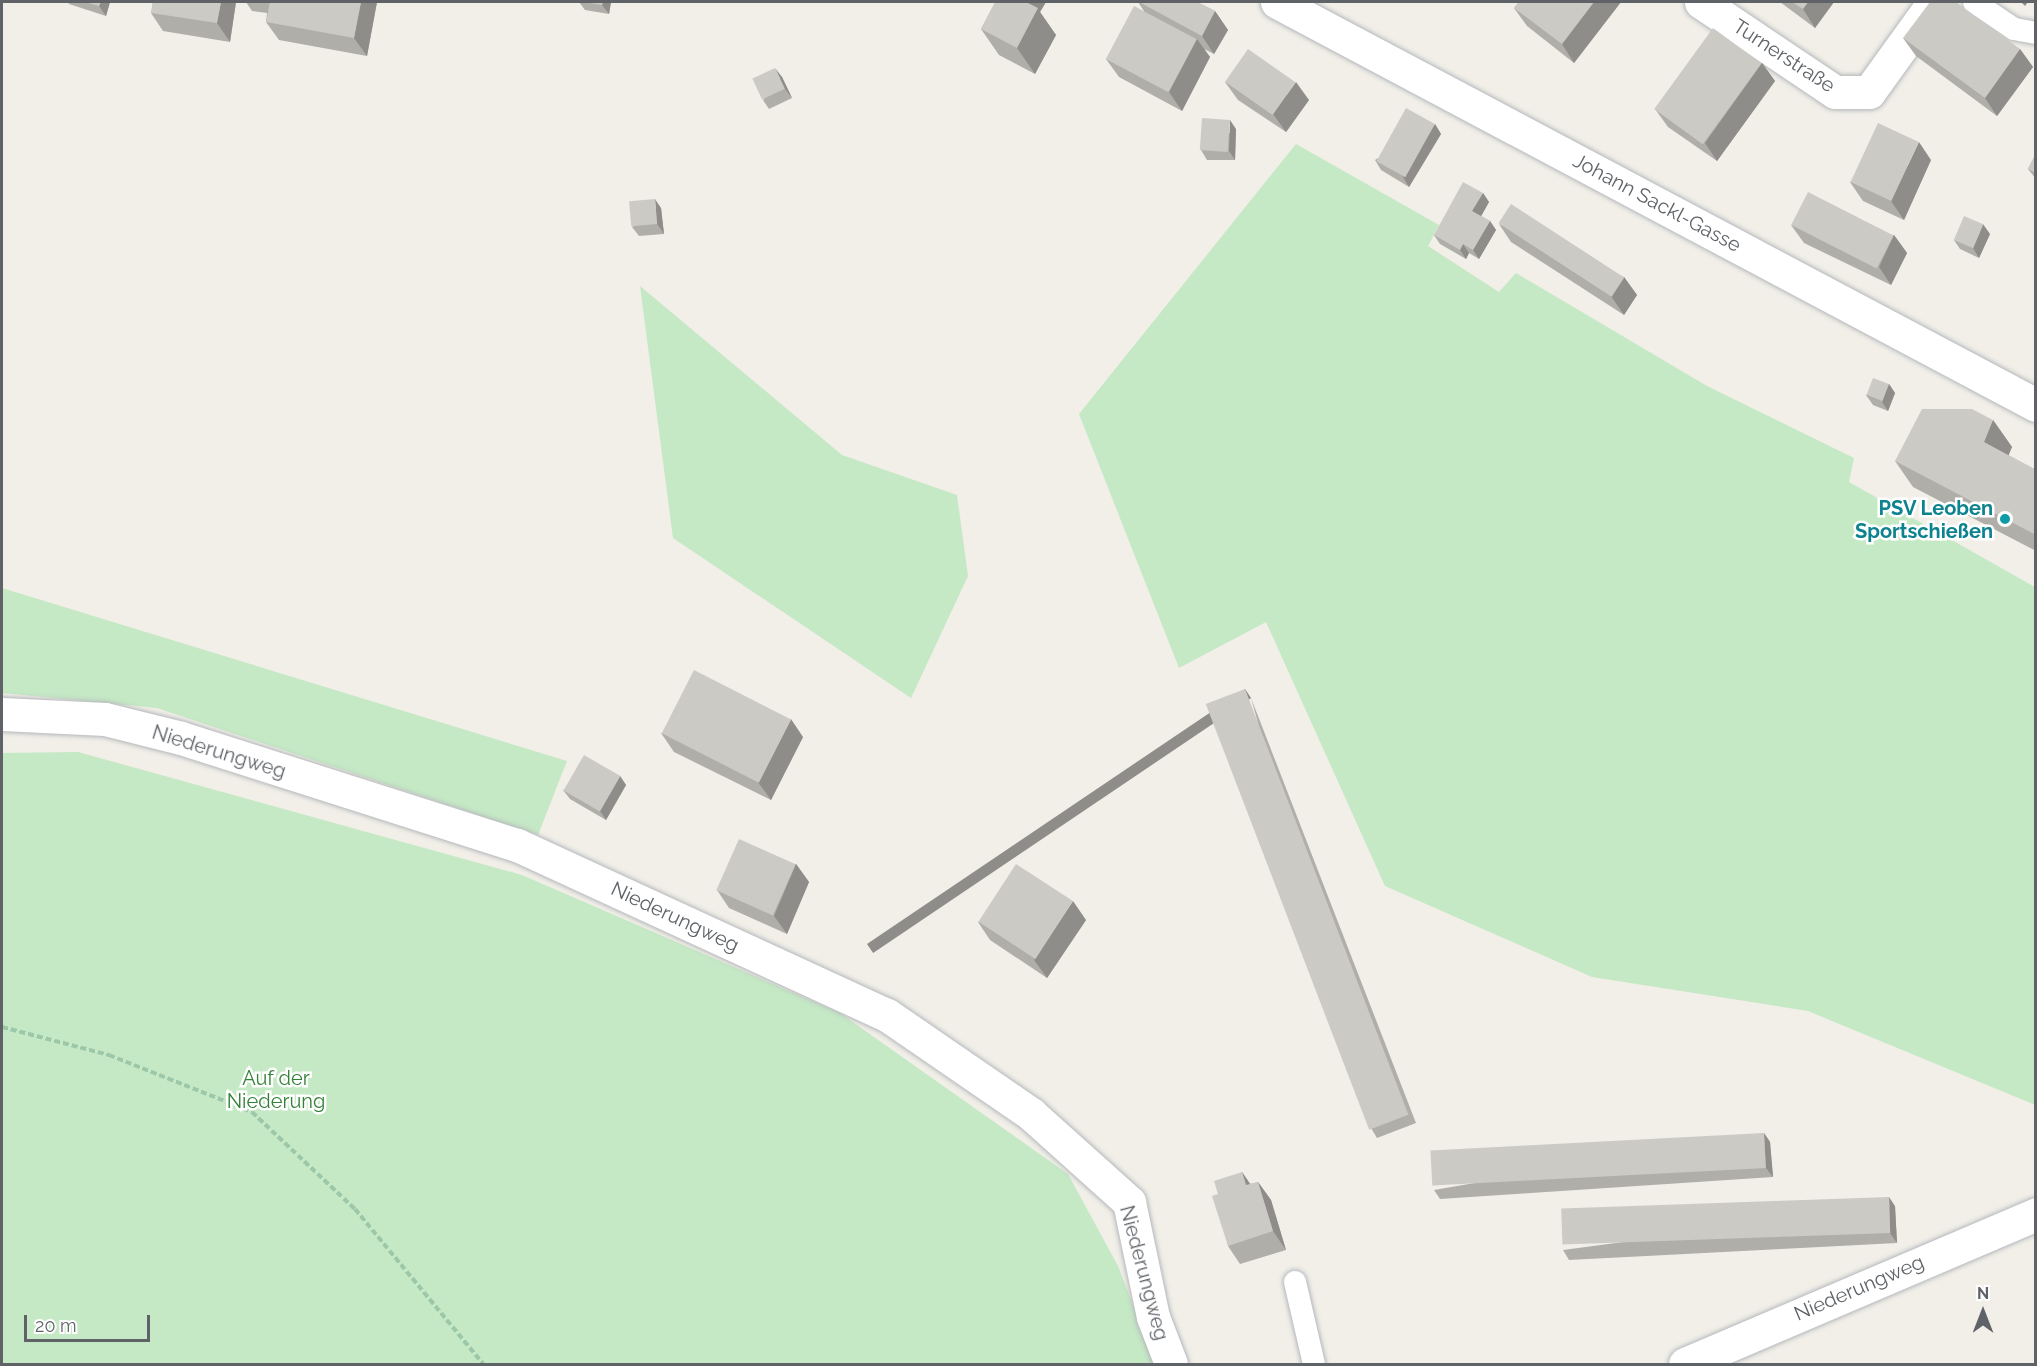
<!DOCTYPE html>
<html>
<head>
<meta charset="utf-8">
<style>
  body { margin:0 }
  #map { position:relative; width:2037px; height:1366px; overflow:hidden; background:#f1efe8; font-family:Raleway,sans-serif }
  div>[style] { position:absolute }
  [style*='--x'] { left:calc(var(--x)*1px); top:calc(var(--y)*1px); width:calc(var(--w)*1px); rotate:calc(var(--a)*1deg) }
  .green>* { inset:0; background:#c5e8c5 }
  .path>* { height:4px; margin-top:-2px; transform-origin:0; background:repeating-linear-gradient(90deg,#9cc7a9 0 6px,transparent 0 9px) }
  .roads { filter:drop-shadow(0 0 2px #b5b8bc) drop-shadow(0 0 2px #b5b8bc) }
  .lane>* { height:22px; margin:-11px; padding:0 11px; transform-origin:11px; border-radius:11px; background:#fff }
  .street>* { height:33px; margin:-16.5px; padding:0 16.5px; transform-origin:16.5px; border-radius:16.5px; background:#fff }
  .wall>* { inset:0; background:#afaea9 }
  .shaded-wall>* { inset:0; background:#8f8d8a; transform-origin:0 0 }
  .building>* { inset:0; background:#cccac5; transform-origin:0 0 }
  .dots>* { width:16px; height:16px; translate:-50% -50%; box-sizing:border-box; border:3px solid #fff; border-radius:50% }
  span { translate:-50% -50%; white-space:nowrap; text-align:center; line-height:1.15; -webkit-text-stroke:5px #fff; paint-order:stroke }
  .street-label { font-size:20px; color:#5f6368 }
  .culture-label { font-size:20px; color:#0d838f; font-weight:700 }
  .right { translate:-100% -50%; text-align:right }
  .park-label { font-size:20px; color:#348238 }
  .frame { position:absolute; inset:0; border:3px solid #5f6368; pointer-events:none }
  .north { position:absolute; left:1953px; top:1282px; width:60px; height:60px; -webkit-text-stroke:4px #fff; paint-order:stroke; rotate:0deg; font-size:16px; font-weight:700; line-height:24px; text-align:center; color:#5f6368 }
  .north::after { content:''; display:block; margin:auto; width:21px; height:27px; background:#5f6368; clip-path:polygon(50% 0,100% 100%,50% 72%,0 100%) }
  .scale { position:absolute; left:24px; top:1315px; width:126px; height:27px; box-sizing:border-box; border:3px solid #5f6368; border-top:0; padding-left:8px; font-size:18px; line-height:21px; white-space:nowrap; color:#5f6368; -webkit-text-stroke:4px #fff; paint-order:stroke }
</style>
</head>
<body>
<div id="map">
  <div class="green">
    <i style="clip-path:polygon(1296px 144px,1439px 225px,1428px 246px,1499px 292px,1516px 273px,1707px 386px,1854px 458px,1849px 482px,2035px 587px,2035px 1105px,1808px 1011px,1592px 977px,1385px 886px,1266px 622px,1179px 668px,1079px 414px)"></i>
    <i style="clip-path:polygon(640px 286px,842px 455px,957px 495px,968px 576px,911px 698px,673px 538px)"></i>
    <i style="clip-path:polygon(2px 588px,567px 761px,538px 835px,157px 708px,2px 693px)"></i>
    <i style="clip-path:polygon(78px 752px,522px 875px,840px 1013px,1068px 1174px,1118px 1266px,1156px 1364px,2px 1364px,2px 753px)"></i>
  </div>
  <div class="path">
    <i style="--x:2;--y:1027;--w:111;--a:14.7"></i>
    <i style="--x:109;--y:1055;--w:154;--a:21.7"></i>
    <i style="--x:252;--y:1112;--w:141;--a:43.3"></i>
    <i style="--x:355;--y:1209;--w:201;--a:50.4"></i>
  </div>
  <div class="roads">
    <div class="lane">
      <i style="--x:1974;--y:2;--w:48;--a:34"></i>
      <i style="--x:2014;--y:29;--w:22;--a:10"></i>
      <i style="--x:1295;--y:1282;--w:84;--a:77"></i>
    </div>
    <div class="street">
      <i style="--x:1277;--y:2;--w:859;--a:27.97"></i>
      <i style="--x:1701;--y:2;--w:161;--a:33.9"></i>
      <i style="--x:1835;--y:92;--w:34;--a:0"></i>
      <i style="--x:1869;--y:92;--w:111;--a:-54.2"></i>
      <i style="--x:2;--y:714;--w:103;--a:2.8"></i>
      <i style="--x:105;--y:719;--w:78;--a:14"></i>
      <i style="--x:181;--y:738;--w:353;--a:17.7"></i>
      <i style="--x:517;--y:845;--w:407;--a:24.7"></i>
      <i style="--x:887;--y:1015;--w:175;--a:34.5"></i>
      <i style="--x:1031;--y:1114;--w:132;--a:41.9"></i>
      <i style="--x:1129;--y:1202;--w:117;--a:78.2"></i>
      <i style="--x:1153;--y:1317;--w:50;--a:69"></i>
      <i style="--x:1685;--y:1364;--w:382;--a:-23.1"></i>
    </div>
  </div>
  <div class="wall">
    <i style="clip-path:polygon(68px 2px,110px 2px,106px 16px,69px 4px)"></i>
    <i style="clip-path:polygon(153px 2px,236px 2px,230px 42px,163px 31px,151px 13px)"></i>
    <i style="clip-path:polygon(246px 2px,377px 2px,367px 56px,279px 40px,266px 22px,267px 13px,252px 11px)"></i>
    <i style="clip-path:polygon(579px 2px,611px 2px,609px 14px,585px 10px)"></i>
    <i style="clip-path:polygon(992px 2px,1046px 2px,1040px 12px,1056px 35px,1035px 74px,999px 55px,981px 29px,995px 3px)"></i>
    <i style="clip-path:polygon(1138px 2px,1197px 2px,1215px 11px,1228px 30px,1214px 54px,1204px 49px,1210px 57px,1182px 111px,1119px 77px,1106px 59px,1144px 11px)"></i>
    <i style="clip-path:polygon(1519px 2px,1621px 2px,1574px 63px,1527px 26px,1514px 8px)"></i>
    <i style="clip-path:polygon(1780px 2px,1834px 2px,1815px 28px)"></i>
    <i style="clip-path:polygon(1903px 38px,2020px 49px,2033px 67px,1997px 116px,1916px 56px)"></i>
    <i style="clip-path:polygon(1762px 63px,1775px 81px,1717px 161px,1668px 127px,1655px 109px)"></i>
    <i style="clip-path:polygon(782px 77px,792px 98px,769px 109px,763px 100px)"></i>
    <i style="clip-path:polygon(1225px 82px,1309px 100px,1286px 132px,1238px 100px)"></i>
    <i style="clip-path:polygon(1435px 124px,1441px 134px,1409px 187px,1381px 170px,1375px 160px)"></i>
    <i style="clip-path:polygon(1236px 129px,1235px 160px,1207px 160px,1201px 150px)"></i>
    <i style="clip-path:polygon(2036px 153px,2036px 179px,2028px 169px)"></i>
    <i style="clip-path:polygon(1931px 160px,1904px 220px,1863px 201px,1850px 182px)"></i>
    <i style="clip-path:polygon(1483px 193px,1489px 202px,1481px 216px,1490px 221px,1496px 230px,1479px 259px,1469px 253px,1466px 259px,1440px 244px,1434px 235px)"></i>
    <i style="clip-path:polygon(661px 208px,664px 234px,639px 236px,632px 227px)"></i>
    <i style="clip-path:polygon(1499px 224px,1624px 277px,1637px 295px,1624px 315px,1511px 242px)"></i>
    <i style="clip-path:polygon(1791px 225px,1894px 235px,1907px 253px,1891px 285px,1804px 243px)"></i>
    <i style="clip-path:polygon(1990px 234px,1979px 258px,1960px 249px,1954px 240px)"></i>
    <i style="clip-path:polygon(1889px 384px,1895px 393px,1888px 411px,1873px 405px,1866px 395px)"></i>
    <i style="clip-path:polygon(1993px 420px,2012px 447px,2008px 455px,2036px 470px,2036px 551px,1913px 487px,1895px 461px)"></i>
    <i style="clip-path:polygon(1251px 698px,1416px 1123px,1377px 1138px,1371px 1128px)"></i>
    <i style="clip-path:polygon(661px 733px,803px 737px,771px 800px,674px 752px)"></i>
    <i style="clip-path:polygon(620px 776px,626px 785px,606px 820px,570px 799px,563px 790px)"></i>
    <i style="clip-path:polygon(796px 864px,809px 882px,787px 934px,729px 908px,717px 890px)"></i>
    <i style="clip-path:polygon(1086px 920px,1047px 978px,990px 940px,978px 922px)"></i>
    <i style="clip-path:polygon(1764px 1133px,1770px 1142px,1773px 1177px,1440px 1199px,1434px 1190px)"></i>
    <i style="clip-path:polygon(1242px 1172px,1250px 1184px,1258px 1182px,1271px 1200px,1286px 1250px,1240px 1264px,1228px 1246px,1218px 1194px)"></i>
    <i style="clip-path:polygon(1895px 1206px,1897px 1243px,1569px 1260px,1563px 1250px)"></i>
  </div>
  <div class="shaded-wall">
    <i style="clip-path:polygon(101px 2px,110px 2px,106px 16px,99px 6px)"></i>
    <i style="clip-path:polygon(221px 2px,236px 2px,230px 42px,217px 23px)"></i>
    <i style="clip-path:polygon(361px 2px,377px 2px,367px 56px,354px 38px)"></i>
    <i style="clip-path:polygon(603px 2px,611px 2px,609px 14px,602px 5px)"></i>
    <i style="clip-path:polygon(1020px 2px,1046px 2px,1040px 12px,1056px 35px,1035px 74px,1017px 48px)"></i>
    <i style="clip-path:polygon(1594px 2px,1621px 2px,1574px 63px,1562px 44px)"></i>
    <i style="clip-path:polygon(1808px 2px,1834px 2px,1815px 28px,1803px 9px)"></i>
    <i style="clip-path:polygon(2021px 2px,2028px 2px,2025px 6px)"></i>
    <i style="clip-path:polygon(1215px 11px,1228px 30px,1214px 54px,1202px 36px)"></i>
    <i style="clip-path:polygon(1197px 39px,1210px 57px,1182px 111px,1169px 92px)"></i>
    <i style="clip-path:polygon(2020px 49px,2033px 67px,1997px 116px,1985px 98px)"></i>
    <i style="clip-path:polygon(1762px 63px,1775px 81px,1717px 161px,1705px 143px)"></i>
    <i style="clip-path:polygon(775px 68px,782px 77px,792px 98px,785px 89px)"></i>
    <i style="clip-path:polygon(1296px 82px,1309px 100px,1286px 132px,1273px 114px)"></i>
    <i style="clip-path:polygon(1230px 120px,1236px 129px,1235px 160px,1229px 151px)"></i>
    <i style="clip-path:polygon(1435px 124px,1441px 134px,1409px 187px,1403px 177px)"></i>
    <i style="clip-path:polygon(1919px 142px,1931px 160px,1904px 220px,1891px 201px)"></i>
    <i style="clip-path:polygon(1483px 193px,1489px 202px,1479px 220px,1472px 211px)"></i>
    <i style="clip-path:polygon(655px 199px,661px 208px,664px 234px,657px 224px)"></i>
    <i style="clip-path:polygon(1490px 221px,1496px 230px,1479px 259px,1473px 250px)"></i>
    <i style="clip-path:polygon(1983px 224px,1990px 234px,1979px 258px,1973px 248px)"></i>
    <i style="clip-path:polygon(1894px 235px,1907px 253px,1891px 285px,1879px 267px)"></i>
    <i style="clip-path:polygon(1463px 244px,1469px 253px,1466px 259px,1460px 250px)"></i>
    <i style="clip-path:polygon(1624px 277px,1637px 295px,1624px 315px,1611px 296px)"></i>
    <i style="clip-path:polygon(1889px 384px,1895px 393px,1888px 411px,1882px 402px)"></i>
    <i style="clip-path:polygon(1993px 420px,2012px 447px,2003px 469px,1984px 442px)"></i>
    <i style="left:1245px;top:689px;width:11px;height:456px;rotate:56deg"></i>
    <i style="clip-path:polygon(791px 719px,803px 737px,771px 800px,758px 782px)"></i>
    <i style="clip-path:polygon(620px 776px,626px 785px,606px 820px,600px 811px)"></i>
    <i style="clip-path:polygon(796px 864px,809px 882px,787px 934px,774px 916px)"></i>
    <i style="clip-path:polygon(1073px 901px,1086px 920px,1047px 978px,1034px 960px)"></i>
    <i style="clip-path:polygon(1764px 1133px,1770px 1142px,1773px 1177px,1766px 1168px)"></i>
    <i style="clip-path:polygon(1242px 1172px,1255px 1191px,1246px 1185px)"></i>
    <i style="clip-path:polygon(1258px 1182px,1271px 1200px,1286px 1250px,1273px 1231px)"></i>
    <i style="clip-path:polygon(1889px 1197px,1895px 1206px,1897px 1243px,1890px 1233px)"></i>
  </div>
  <div class="building">
    <i style="clip-path:polygon(85px 2px,101px 2px,99px 6px)"></i>
    <i style="clip-path:polygon(153px 2px,221px 2px,217px 23px,151px 13px)"></i>
    <i style="clip-path:polygon(270px 2px,361px 2px,354px 38px,266px 22px)"></i>
    <i style="clip-path:polygon(583px 2px,603px 2px,602px 5px)"></i>
    <i style="clip-path:polygon(995px 2px,1026px 2px,1038px 8px,1017px 48px,981px 29px)"></i>
    <i style="clip-path:polygon(1139px 2px,1197px 2px,1215px 11px,1202px 36px)"></i>
    <i style="clip-path:polygon(1519px 2px,1594px 2px,1562px 44px,1514px 8px)"></i>
    <i style="clip-path:polygon(1792px 2px,1808px 2px,1803px 9px)"></i>
    <i style="clip-path:polygon(1930px 2px,1956px 2px,2020px 49px,1985px 98px,1903px 38px)"></i>
    <i style="left:1134px;top:6px;width:71px;height:60px;rotate:28deg"></i>
    <i style="left:1713px;top:28px;width:60px;height:100px;rotate:36deg"></i>
    <i style="left:1248px;top:49px;width:58px;height:40px;rotate:35deg"></i>
    <i style="left:775px;top:68px;width:23px;height:25px;rotate:65deg"></i>
    <i style="left:1406px;top:108px;width:33px;height:61px;rotate:29deg"></i>
    <i style="left:1202px;top:118px;width:28px;height:32px;rotate:4deg"></i>
    <i style="left:1878px;top:123px;width:45px;height:65px;rotate:25deg"></i>
    <i style="clip-path:polygon(2036px 153px,2036px 173px,2028px 169px)"></i>
    <i style="clip-path:polygon(1463px 182px,1483px 193px,1472px 211px,1490px 221px,1473px 250px,1463px 244px,1460px 250px,1434px 235px)"></i>
    <i style="left:1808px;top:192px;width:96px;height:37px;rotate:27deg"></i>
    <i style="left:655px;top:199px;width:25px;height:26px;rotate:85deg"></i>
    <i style="left:1511px;top:204px;width:135px;height:23px;rotate:33deg"></i>
    <i style="left:1964px;top:216px;width:21px;height:26px;rotate:23deg"></i>
    <i style="left:1873px;top:378px;width:17px;height:18px;rotate:21deg"></i>
    <i style="clip-path:polygon(1922px 409px,1972px 409px,1993px 420px,1984px 442px,2036px 470px,2036px 535px,1895px 461px)"></i>
    <i style="left:694px;top:670px;width:109px;height:71px;rotate:27deg"></i>
    <i style="left:1245px;top:689px;width:456px;height:42px;rotate:69deg"></i>
    <i style="left:584px;top:755px;width:42px;height:41px;rotate:30deg"></i>
    <i style="left:739px;top:839px;width:62px;height:56px;rotate:24deg"></i>
    <i style="left:1016px;top:864px;width:68px;height:69px;rotate:33deg"></i>
    <i style="left:1764px;top:1133px;width:35px;height:334px;rotate:87deg"></i>
    <i style="clip-path:polygon(1242px 1172px,1246px 1185px,1258px 1182px,1273px 1231px,1228px 1246px,1212px 1196px,1218px 1194px,1214px 1181px)"></i>
    <i style="left:1889px;top:1197px;width:36px;height:328px;rotate:88deg"></i>
  </div>
  <div class="dots">
    <i style="left:2005px;top:519px;background:#0f9aa8"></i>
  </div>
  <div class="street-label">
    <span style="left:1784px;top:56px;rotate:33deg">Turnerstraße</span>
    <span style="left:1657px;top:203px;rotate:28deg">Johann Sackl-Gasse</span>
    <span style="left:219px;top:752px;rotate:17deg">Niederungweg</span>
    <span style="left:675px;top:917px;rotate:25deg">Niederungweg</span>
    <span style="left:1144px;top:1273px;rotate:75deg">Niederungweg</span>
    <span style="left:1859px;top:1288px;rotate:-23deg">Niederungweg</span>
  </div>
  <div class="culture-label">
    <span class="right" style="left:1993px;top:520px">PSV Leoben<br>Sportschießen</span>
  </div>
  <div class="park-label">
    <span style="left:276px;top:1090px">Auf der<br>Niederung</span>
  </div>
  <div class="frame"></div>
  <div class="north">N</div>
  <div class="scale">20 m</div>
</div>
</body>
</html>
